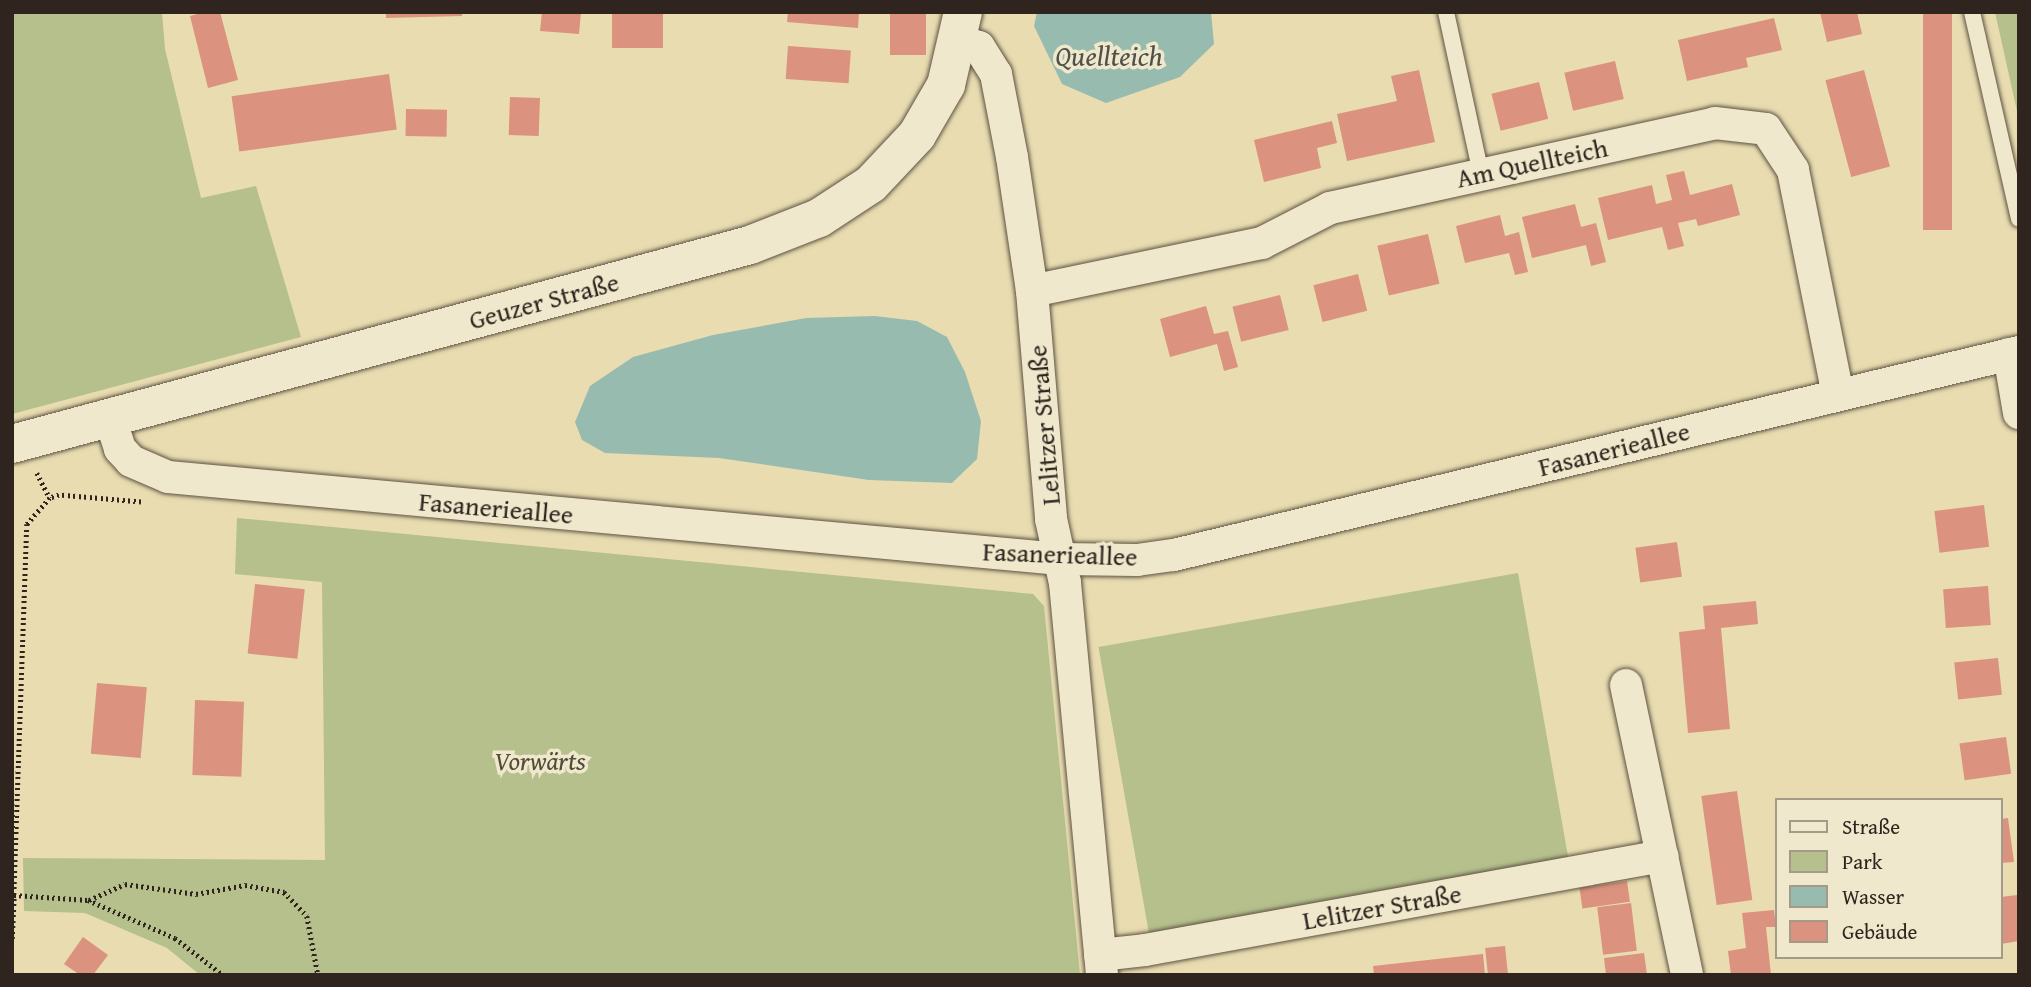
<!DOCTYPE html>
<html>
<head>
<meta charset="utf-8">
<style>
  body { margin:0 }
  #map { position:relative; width:2031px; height:987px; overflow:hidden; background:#e8dcb0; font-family:"Gentium Book Plus",serif }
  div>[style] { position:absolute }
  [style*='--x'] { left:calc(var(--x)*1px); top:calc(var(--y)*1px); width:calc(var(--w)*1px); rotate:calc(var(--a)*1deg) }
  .green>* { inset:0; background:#b5c08c; transform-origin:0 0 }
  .water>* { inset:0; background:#98bbb0 }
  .building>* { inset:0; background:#db927e; transform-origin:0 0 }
  .path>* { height:4.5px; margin-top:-2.25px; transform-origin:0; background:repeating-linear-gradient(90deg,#30241f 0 2px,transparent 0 5.5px) }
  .roads { filter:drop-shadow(0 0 2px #5e5243) drop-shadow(0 0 2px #5e5243) }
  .service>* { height:16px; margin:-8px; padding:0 8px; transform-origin:8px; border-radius:8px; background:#f0e8cc }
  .minor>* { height:32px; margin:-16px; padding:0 16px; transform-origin:16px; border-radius:16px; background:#f0e8cc }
  .secondary>* { height:38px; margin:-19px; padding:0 19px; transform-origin:19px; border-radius:19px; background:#f0e8cc }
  span { translate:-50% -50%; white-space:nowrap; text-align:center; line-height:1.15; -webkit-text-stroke:7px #f0e8cc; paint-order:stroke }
  .street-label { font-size:26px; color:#30241f }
  .park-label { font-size:26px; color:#514b3a; font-style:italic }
  .water-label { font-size:28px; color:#4f514a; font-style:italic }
  .frame { position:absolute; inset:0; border:14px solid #30241f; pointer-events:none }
  .legend { position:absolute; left:1775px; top:798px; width:228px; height:161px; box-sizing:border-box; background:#f0e8cc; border:2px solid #a39a87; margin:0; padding:9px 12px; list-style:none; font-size:21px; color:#30241f }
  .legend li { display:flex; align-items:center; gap:14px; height:35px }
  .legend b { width:35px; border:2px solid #a39a87 }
</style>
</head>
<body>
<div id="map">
  <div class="green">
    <i style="clip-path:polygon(12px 12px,162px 12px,165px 49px,201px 198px,256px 186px,301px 337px,12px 414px)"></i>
    <i style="clip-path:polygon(1995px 12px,2019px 12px,2019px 120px)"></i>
    <i style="clip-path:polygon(237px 518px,1033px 594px,1044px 606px,1080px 975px,200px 975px,167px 948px,85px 913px,24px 911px,23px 858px,325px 860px,322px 582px,235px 574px)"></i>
    <i style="left:1518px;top:573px;width:291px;height:426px;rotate:80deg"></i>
  </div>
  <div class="water">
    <i style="clip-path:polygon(1037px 12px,1211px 12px,1214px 44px,1180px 77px,1106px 103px,1062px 84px,1034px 26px)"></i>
    <i style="clip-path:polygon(875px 316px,917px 321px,947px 337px,965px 372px,981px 421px,977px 459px,952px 483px,869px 480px,719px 458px,605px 453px,582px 440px,575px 422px,590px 386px,633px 357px,713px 335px,806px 318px)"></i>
  </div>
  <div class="building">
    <i style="clip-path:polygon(204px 12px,220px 12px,238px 80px,208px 88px,190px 16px)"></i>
    <i style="clip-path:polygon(386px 12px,462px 12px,462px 16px,386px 18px)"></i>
    <i style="clip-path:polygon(542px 12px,581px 12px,579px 34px,540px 31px)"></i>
    <i style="left:612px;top:12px;width:51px;height:36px"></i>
    <i style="clip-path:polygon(788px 12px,859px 12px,858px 28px,787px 22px)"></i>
    <i style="left:890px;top:12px;width:36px;height:43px"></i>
    <i style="clip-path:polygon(1820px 12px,1857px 12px,1862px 34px,1827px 42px)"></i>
    <i style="left:1923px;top:12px;width:29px;height:218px"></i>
    <i style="clip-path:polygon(1774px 18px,1782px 50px,1746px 58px,1748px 67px,1687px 81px,1678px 40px)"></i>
    <i style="left:788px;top:46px;width:63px;height:33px;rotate:4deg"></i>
    <i style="left:1615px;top:61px;width:39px;height:52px;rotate:77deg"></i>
    <i style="clip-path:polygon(1419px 70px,1435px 142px,1347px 161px,1337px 114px,1397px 101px,1391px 76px)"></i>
    <i style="left:1864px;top:70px;width:100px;height:40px;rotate:75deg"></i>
    <i style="left:389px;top:74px;width:56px;height:159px;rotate:82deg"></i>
    <i style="left:1539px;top:82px;width:38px;height:49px;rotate:76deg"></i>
    <i style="left:510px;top:97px;width:30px;height:38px;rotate:2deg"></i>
    <i style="left:406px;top:109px;width:41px;height:27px;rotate:1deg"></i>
    <i style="clip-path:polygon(1332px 121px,1337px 143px,1317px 148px,1321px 168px,1264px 182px,1254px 140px)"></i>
    <i style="clip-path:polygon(1684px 171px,1690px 195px,1732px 184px,1740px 215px,1698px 226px,1696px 219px,1678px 223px,1684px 246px,1668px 250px,1662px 227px,1608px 240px,1598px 198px,1652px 185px,1656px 204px,1672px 200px,1666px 175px)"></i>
    <i style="clip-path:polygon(1575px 204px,1581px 227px,1596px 223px,1606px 262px,1591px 266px,1586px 245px,1532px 258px,1522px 217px)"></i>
    <i style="clip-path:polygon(1500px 215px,1505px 236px,1519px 232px,1528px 272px,1515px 275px,1509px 253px,1465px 263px,1456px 226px)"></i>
    <i style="left:1428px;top:234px;width:51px;height:52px;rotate:77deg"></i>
    <i style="left:1358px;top:274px;width:38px;height:46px;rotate:76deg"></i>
    <i style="left:1280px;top:295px;width:36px;height:49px;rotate:76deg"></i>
    <i style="clip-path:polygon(1206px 306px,1214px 334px,1228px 331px,1238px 367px,1224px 371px,1217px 344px,1170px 357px,1160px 319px)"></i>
    <i style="left:1984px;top:505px;width:42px;height:50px;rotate:83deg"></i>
    <i style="left:1677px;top:542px;width:35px;height:42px;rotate:82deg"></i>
    <i style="left:255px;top:584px;width:50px;height:70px;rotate:6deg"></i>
    <i style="left:1988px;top:586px;width:39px;height:45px;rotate:86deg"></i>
    <i style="clip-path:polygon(1756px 601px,1758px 624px,1721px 628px,1730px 729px,1688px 733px,1679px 632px,1705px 629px,1703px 606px)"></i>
    <i style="left:1998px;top:658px;width:37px;height:44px;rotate:84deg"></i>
    <i style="left:97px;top:683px;width:50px;height:71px;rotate:5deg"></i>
    <i style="left:195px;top:700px;width:49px;height:75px;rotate:2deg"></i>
    <i style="left:2006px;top:737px;width:37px;height:47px;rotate:82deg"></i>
    <i style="left:1737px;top:791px;width:110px;height:36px;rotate:82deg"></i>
    <i style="clip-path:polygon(2008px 818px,2014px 862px,2001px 863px,2001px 819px)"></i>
    <i style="left:1627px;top:881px;width:21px;height:48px;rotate:82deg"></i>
    <i style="clip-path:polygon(2017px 895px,2019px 941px,2001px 944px,2001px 897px)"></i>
    <i style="left:1631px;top:903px;width:48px;height:34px;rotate:83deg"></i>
    <i style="clip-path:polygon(1774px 910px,1776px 927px,1766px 927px,1771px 975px,1731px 975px,1728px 951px,1746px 948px,1742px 913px)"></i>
    <i style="clip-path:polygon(83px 937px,108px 955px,93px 975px,80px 975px,64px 964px)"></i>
    <i style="left:1505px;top:946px;width:29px;height:20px;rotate:84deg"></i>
    <i style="clip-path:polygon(1644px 953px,1647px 975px,1606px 975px,1604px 958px)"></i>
    <i style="clip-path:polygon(1483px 954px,1485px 975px,1374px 975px,1373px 966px)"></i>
  </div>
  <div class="path">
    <i style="--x:37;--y:473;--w:28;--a:63"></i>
    <i style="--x:141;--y:502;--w:82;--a:-175.1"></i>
    <i style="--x:59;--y:495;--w:9;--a:162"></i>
    <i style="--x:50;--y:498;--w:35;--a:131"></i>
    <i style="--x:27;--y:524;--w:371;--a:92"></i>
    <i style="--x:14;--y:895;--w:74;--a:3.9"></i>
    <i style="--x:88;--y:900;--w:95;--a:23.6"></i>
    <i style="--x:175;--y:938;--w:61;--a:37.6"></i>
    <i style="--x:89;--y:900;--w:39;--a:-24"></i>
    <i style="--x:125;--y:884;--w:72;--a:8"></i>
    <i style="--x:196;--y:894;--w:50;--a:-10.4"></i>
    <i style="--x:245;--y:885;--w:40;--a:10"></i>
    <i style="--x:284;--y:892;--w:33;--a:46"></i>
    <i style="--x:307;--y:916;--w:60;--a:79.4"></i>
    <i style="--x:12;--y:939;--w:44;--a:-87.4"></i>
  </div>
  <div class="roads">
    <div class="service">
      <i style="--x:1446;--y:12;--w:166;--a:77.8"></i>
      <i style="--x:1972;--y:12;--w:212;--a:77.2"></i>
    </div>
    <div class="minor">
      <i style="--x:960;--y:41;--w:20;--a:18"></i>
      <i style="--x:979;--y:47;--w:32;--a:58"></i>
      <i style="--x:996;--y:74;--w:85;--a:79.1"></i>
      <i style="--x:1012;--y:157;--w:135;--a:81.5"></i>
      <i style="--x:1032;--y:291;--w:229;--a:85.2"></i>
      <i style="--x:1051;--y:519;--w:66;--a:77.7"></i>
      <i style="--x:1065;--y:583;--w:394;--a:84.6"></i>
      <i style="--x:1032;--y:291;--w:235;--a:-11.8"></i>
      <i style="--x:1262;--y:243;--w:76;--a:-27.2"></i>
      <i style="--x:1330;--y:208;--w:394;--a:-12.4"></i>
      <i style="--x:1715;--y:123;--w:51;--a:6.7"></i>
      <i style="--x:1766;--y:129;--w:49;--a:56.6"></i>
      <i style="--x:1793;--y:170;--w:229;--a:78.7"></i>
      <i style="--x:2009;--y:354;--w:60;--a:80.4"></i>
      <i style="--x:111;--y:421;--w:29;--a:72"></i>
      <i style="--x:120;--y:449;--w:16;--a:47"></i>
      <i style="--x:131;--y:461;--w:40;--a:23.4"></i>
      <i style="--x:168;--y:477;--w:896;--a:5.25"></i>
      <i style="--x:1060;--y:559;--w:77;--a:0.7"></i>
      <i style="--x:1137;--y:560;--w:37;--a:-8"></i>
      <i style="--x:1174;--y:555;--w:869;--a:-13.51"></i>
      <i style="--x:1626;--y:685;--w:296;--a:78.1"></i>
      <i style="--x:1100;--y:955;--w:45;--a:-6.3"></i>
      <i style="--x:1145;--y:950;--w:526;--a:-10.29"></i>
    </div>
    <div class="secondary">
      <i style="--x:12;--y:444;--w:764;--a:-15.09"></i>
      <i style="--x:750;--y:245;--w:74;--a:-21.4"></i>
      <i style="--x:819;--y:218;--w:62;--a:-33.2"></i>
      <i style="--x:871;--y:184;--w:67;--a:-46.8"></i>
      <i style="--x:917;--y:135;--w:58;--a:-59.9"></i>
      <i style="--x:946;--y:85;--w:75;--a:-76.9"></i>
    </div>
  </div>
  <div class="street-label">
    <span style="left:1532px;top:163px;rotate:-12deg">Am Quellteich</span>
    <span style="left:544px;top:301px;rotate:-15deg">Geuzer Straße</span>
    <span style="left:1044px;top:425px;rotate:-95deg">Lelitzer Straße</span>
    <span style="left:1614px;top:449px;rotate:-14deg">Fasanerieallee</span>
    <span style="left:496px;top:508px;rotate:5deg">Fasanerieallee</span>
    <span style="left:1060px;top:554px;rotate:2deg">Fasanerieallee</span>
    <span style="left:1382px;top:907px;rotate:-10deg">Lelitzer Straße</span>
  </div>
  <div class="park-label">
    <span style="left:540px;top:761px">Vorwärts</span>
  </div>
  <div class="water-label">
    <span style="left:1109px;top:56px">Quellteich</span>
  </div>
  <div class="frame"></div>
  <ul class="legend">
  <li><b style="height:9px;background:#f0e8cc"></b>Straße</li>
  <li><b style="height:19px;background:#b5c08c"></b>Park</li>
  <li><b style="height:19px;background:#98bbb0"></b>Wasser</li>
  <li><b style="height:19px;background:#db927e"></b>Gebäude</li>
  </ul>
</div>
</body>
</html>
